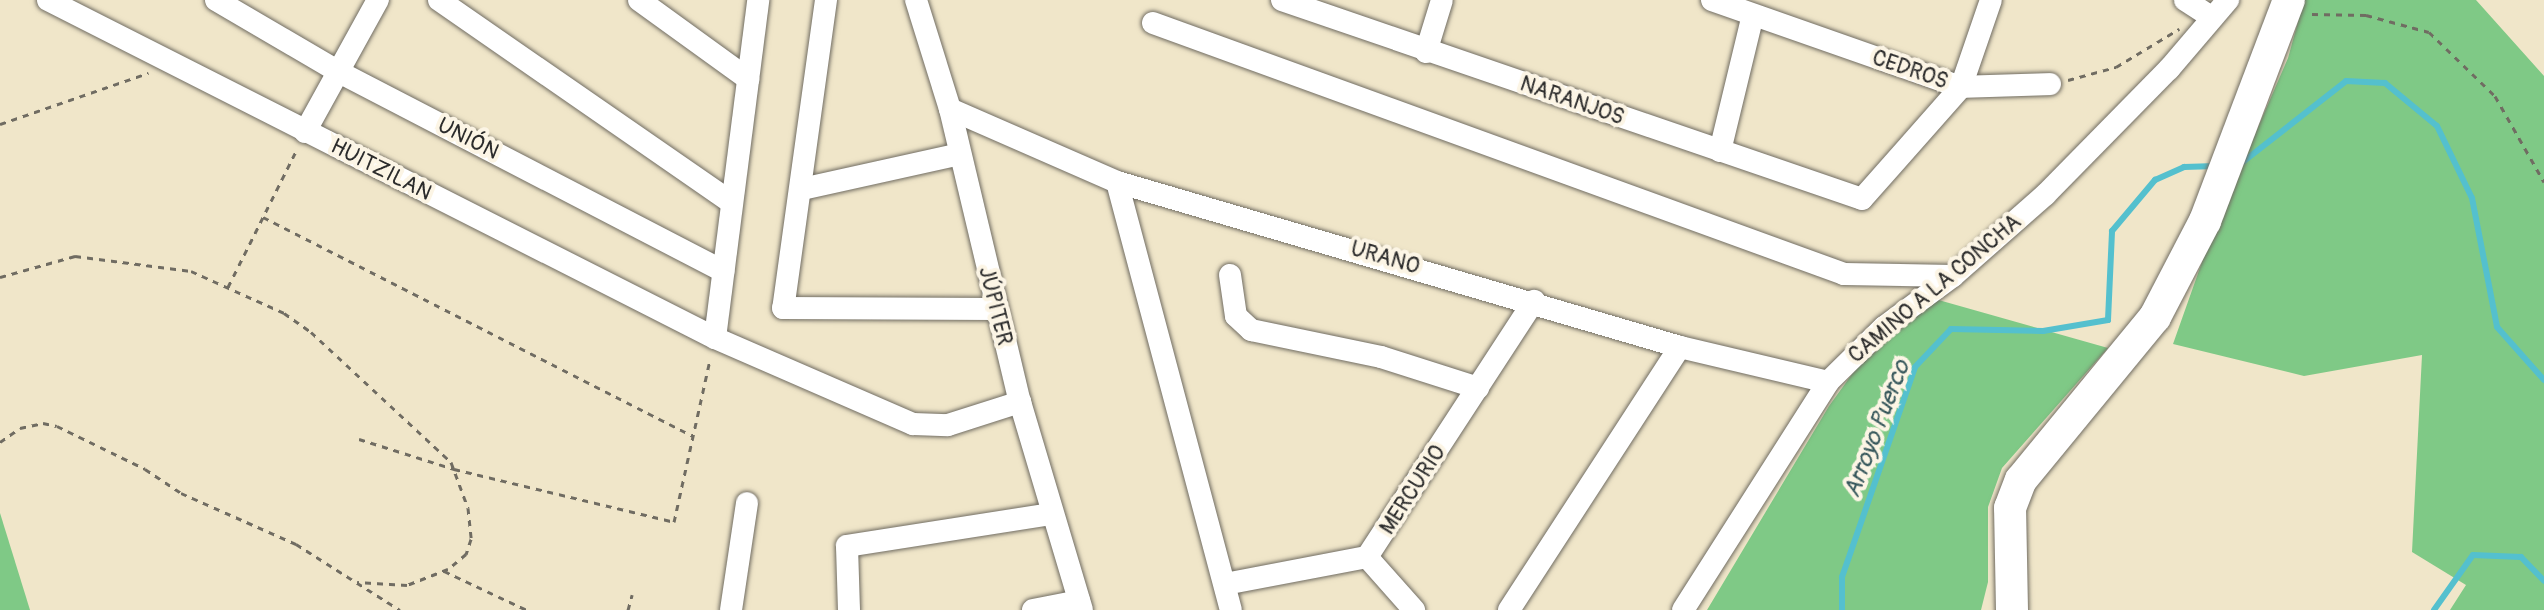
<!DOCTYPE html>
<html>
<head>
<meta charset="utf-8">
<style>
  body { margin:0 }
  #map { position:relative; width:2544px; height:610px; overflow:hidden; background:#f0e6c9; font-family:Pangolin,sans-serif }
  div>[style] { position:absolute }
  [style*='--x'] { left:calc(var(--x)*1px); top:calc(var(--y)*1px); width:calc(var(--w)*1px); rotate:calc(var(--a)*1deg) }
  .green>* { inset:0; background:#7fc986 }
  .stream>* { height:6px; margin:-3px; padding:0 3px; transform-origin:3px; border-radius:3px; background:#54c0ce }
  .path>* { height:3px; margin-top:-1.5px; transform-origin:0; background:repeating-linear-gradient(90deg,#706c62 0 6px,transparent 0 12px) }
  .roads { filter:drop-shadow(0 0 2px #706c62) drop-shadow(0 0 2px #706c62) }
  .street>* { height:22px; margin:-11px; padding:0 11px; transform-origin:11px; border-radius:11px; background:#fff }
  .secondary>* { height:32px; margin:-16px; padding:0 16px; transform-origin:16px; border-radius:16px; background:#fff }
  span { translate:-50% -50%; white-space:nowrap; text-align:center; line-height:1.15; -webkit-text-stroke:8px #fcf5e5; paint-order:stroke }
  .street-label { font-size:22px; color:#2b2b2b }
  .water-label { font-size:24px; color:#37585c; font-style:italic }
</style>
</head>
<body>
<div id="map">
  <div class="green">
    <i style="clip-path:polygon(2304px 0,2476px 0,2544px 76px,2544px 610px,2450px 610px,2466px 585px,2412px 552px,2422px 355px,2304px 376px,2173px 344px,2213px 231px,2288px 58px)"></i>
    <i style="clip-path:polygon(1935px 299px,2108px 348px,2002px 468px,1988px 507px,1988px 582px,1981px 610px,1707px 610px,1829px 406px,1855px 370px)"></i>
    <i style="clip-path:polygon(0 513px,30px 610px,0 610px)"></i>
  </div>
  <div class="stream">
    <i style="--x:2239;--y:165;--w:136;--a:-38.1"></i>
    <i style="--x:2346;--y:81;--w:39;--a:3"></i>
    <i style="--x:2385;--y:83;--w:67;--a:39.6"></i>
    <i style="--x:2437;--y:126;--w:80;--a:64.1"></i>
    <i style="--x:2472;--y:198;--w:131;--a:79"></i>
    <i style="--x:2497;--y:327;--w:71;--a:48.4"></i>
    <i style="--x:1842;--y:610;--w:33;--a:-90"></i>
    <i style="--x:1842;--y:577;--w:222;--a:-70.8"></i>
    <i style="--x:1915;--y:367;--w:52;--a:-46.5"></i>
    <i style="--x:1951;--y:329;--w:92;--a:1.2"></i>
    <i style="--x:2043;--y:331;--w:66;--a:-9.6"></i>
    <i style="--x:2108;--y:320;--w:89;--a:-87.4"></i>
    <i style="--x:2112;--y:231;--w:67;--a:-49.9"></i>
    <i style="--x:2155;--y:180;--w:32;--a:-24"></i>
    <i style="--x:2184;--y:167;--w:32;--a:-2"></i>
    <i style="--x:2434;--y:610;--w:67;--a:-54.7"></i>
    <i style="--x:2473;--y:555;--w:48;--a:2.4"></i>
    <i style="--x:2521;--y:557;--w:33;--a:46"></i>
  </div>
  <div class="path">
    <i style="--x:2312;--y:14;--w:54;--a:1.1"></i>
    <i style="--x:2366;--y:15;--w:65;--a:15.1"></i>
    <i style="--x:2429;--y:32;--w:92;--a:44.1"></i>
    <i style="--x:2495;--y:96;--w:99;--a:60.3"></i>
    <i style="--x:2068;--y:80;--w:50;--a:-15.2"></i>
    <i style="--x:2116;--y:67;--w:74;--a:-31.1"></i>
    <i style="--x:0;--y:124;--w:157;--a:-19"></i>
    <i style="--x:263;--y:217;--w:483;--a:27"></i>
    <i style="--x:0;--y:277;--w:78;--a:-15.6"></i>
    <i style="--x:75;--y:256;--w:117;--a:7.4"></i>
    <i style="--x:191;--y:271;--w:102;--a:24.3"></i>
    <i style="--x:284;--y:313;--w:33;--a:35"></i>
    <i style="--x:311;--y:332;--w:191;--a:42.9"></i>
    <i style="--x:451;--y:462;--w:49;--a:69.7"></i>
    <i style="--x:468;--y:508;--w:31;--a:84"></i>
    <i style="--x:471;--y:539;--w:16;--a:108"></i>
    <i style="--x:466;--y:554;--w:23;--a:140"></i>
    <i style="--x:448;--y:569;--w:44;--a:158.7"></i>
    <i style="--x:407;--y:585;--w:50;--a:-176.6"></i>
    <i style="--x:228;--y:287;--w:152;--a:-63.4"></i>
    <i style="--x:359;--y:439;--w:100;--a:17.5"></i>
    <i style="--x:454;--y:469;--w:226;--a:13.5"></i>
    <i style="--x:674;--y:522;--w:167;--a:-77.5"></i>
    <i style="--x:0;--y:442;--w:24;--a:-35"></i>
    <i style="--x:20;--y:428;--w:24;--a:-12"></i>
    <i style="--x:43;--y:423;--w:14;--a:12"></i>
    <i style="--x:57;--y:426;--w:98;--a:26"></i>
    <i style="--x:145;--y:469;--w:43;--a:33.7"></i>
    <i style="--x:181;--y:493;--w:126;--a:23.9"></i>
    <i style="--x:296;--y:544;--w:123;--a:32.4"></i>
    <i style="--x:444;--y:571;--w:92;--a:25.2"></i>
    <i style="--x:628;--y:610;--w:16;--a:-75"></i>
  </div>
  <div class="roads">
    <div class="street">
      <i style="--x:48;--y:0;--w:748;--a:26.87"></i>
      <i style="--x:715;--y:338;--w:216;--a:23.5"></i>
      <i style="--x:913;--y:424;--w:35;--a:2"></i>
      <i style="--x:948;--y:425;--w:76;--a:-17.7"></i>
      <i style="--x:216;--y:0;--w:143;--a:30.3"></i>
      <i style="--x:339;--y:72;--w:433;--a:27.4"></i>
      <i style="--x:439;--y:0;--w:356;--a:34.7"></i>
      <i style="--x:639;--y:0;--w:135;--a:35.9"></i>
      <i style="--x:826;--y:0;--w:311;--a:97.9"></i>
      <i style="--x:783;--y:308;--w:212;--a:0.3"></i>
      <i style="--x:916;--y:0;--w:114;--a:72.7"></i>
      <i style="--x:950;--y:109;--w:301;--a:76.6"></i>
      <i style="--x:1020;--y:402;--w:217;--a:73.4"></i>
      <i style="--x:1282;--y:0;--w:613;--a:18.94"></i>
      <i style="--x:1862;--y:199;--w:149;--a:-48.5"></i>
      <i style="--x:1961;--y:87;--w:92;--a:-71"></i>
      <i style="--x:1712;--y:0;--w:264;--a:19.3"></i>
      <i style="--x:1961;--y:87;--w:89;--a:-1.9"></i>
      <i style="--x:2185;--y:0;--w:31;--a:33"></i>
      <i style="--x:1153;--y:23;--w:735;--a:19.96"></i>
      <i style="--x:1844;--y:274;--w:109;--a:1.1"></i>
      <i style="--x:1426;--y:52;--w:54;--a:-72.9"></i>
      <i style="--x:950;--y:109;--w:182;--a:23.6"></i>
      <i style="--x:1117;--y:182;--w:587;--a:16.33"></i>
      <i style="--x:1680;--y:347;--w:152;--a:13.3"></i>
      <i style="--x:305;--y:132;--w:151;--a:-61.1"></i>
      <i style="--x:1720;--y:151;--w:140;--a:-76.4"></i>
      <i style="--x:1117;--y:182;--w:443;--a:75.1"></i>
      <i style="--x:802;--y:189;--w:162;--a:-12.5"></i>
      <i style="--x:1230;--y:275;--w:41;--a:81.7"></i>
      <i style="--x:1236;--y:316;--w:21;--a:43"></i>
      <i style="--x:1251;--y:330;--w:133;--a:11.7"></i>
      <i style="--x:1381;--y:357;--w:102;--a:17.7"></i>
      <i style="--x:715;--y:338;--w:341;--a:-82.7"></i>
      <i style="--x:1367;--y:557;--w:71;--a:48.4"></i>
      <i style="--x:1225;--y:584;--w:145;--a:-10.8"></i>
      <i style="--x:1367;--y:557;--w:306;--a:-56.9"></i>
      <i style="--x:731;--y:610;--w:108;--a:-81.5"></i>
      <i style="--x:849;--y:610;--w:64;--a:-91.8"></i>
      <i style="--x:847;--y:546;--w:206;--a:-8.9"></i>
      <i style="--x:1033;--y:610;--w:47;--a:-11.1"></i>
      <i style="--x:1509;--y:610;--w:314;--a:-57"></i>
      <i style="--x:1683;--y:610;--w:270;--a:-57.5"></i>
      <i style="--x:1828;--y:382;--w:78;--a:-44.5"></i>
      <i style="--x:1884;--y:327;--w:86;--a:-36.5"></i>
      <i style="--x:1953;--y:276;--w:123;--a:-41.4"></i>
      <i style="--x:2045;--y:195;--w:177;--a:-45.5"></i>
      <i style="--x:2169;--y:69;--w:91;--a:-49.5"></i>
    </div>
    <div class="secondary">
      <i style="--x:2012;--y:610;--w:102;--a:-91.1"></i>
      <i style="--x:2010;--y:508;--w:30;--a:-69"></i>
      <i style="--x:2021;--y:480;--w:211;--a:-50.6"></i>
      <i style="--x:2155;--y:317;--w:108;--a:-62.5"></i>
      <i style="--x:2205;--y:221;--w:236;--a:-69.2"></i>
    </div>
  </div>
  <div class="street-label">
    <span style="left:1910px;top:70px;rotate:19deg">CEDROS</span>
    <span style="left:1572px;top:101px;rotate:19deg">NARANJOS</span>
    <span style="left:468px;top:139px;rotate:27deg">UNIÓN</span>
    <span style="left:381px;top:170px;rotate:27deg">HUITZILAN</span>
    <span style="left:1385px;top:258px;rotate:16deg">URANO</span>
    <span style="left:1935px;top:289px;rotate:-40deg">CAMINO A LA CONCHA</span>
    <span style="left:995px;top:306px;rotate:76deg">JÚPITER</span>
    <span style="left:1413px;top:490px;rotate:-57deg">MERCURIO</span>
  </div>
  <div class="water-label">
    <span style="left:1877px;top:429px;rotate:-69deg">Arroyo Puerco</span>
  </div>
</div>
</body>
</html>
